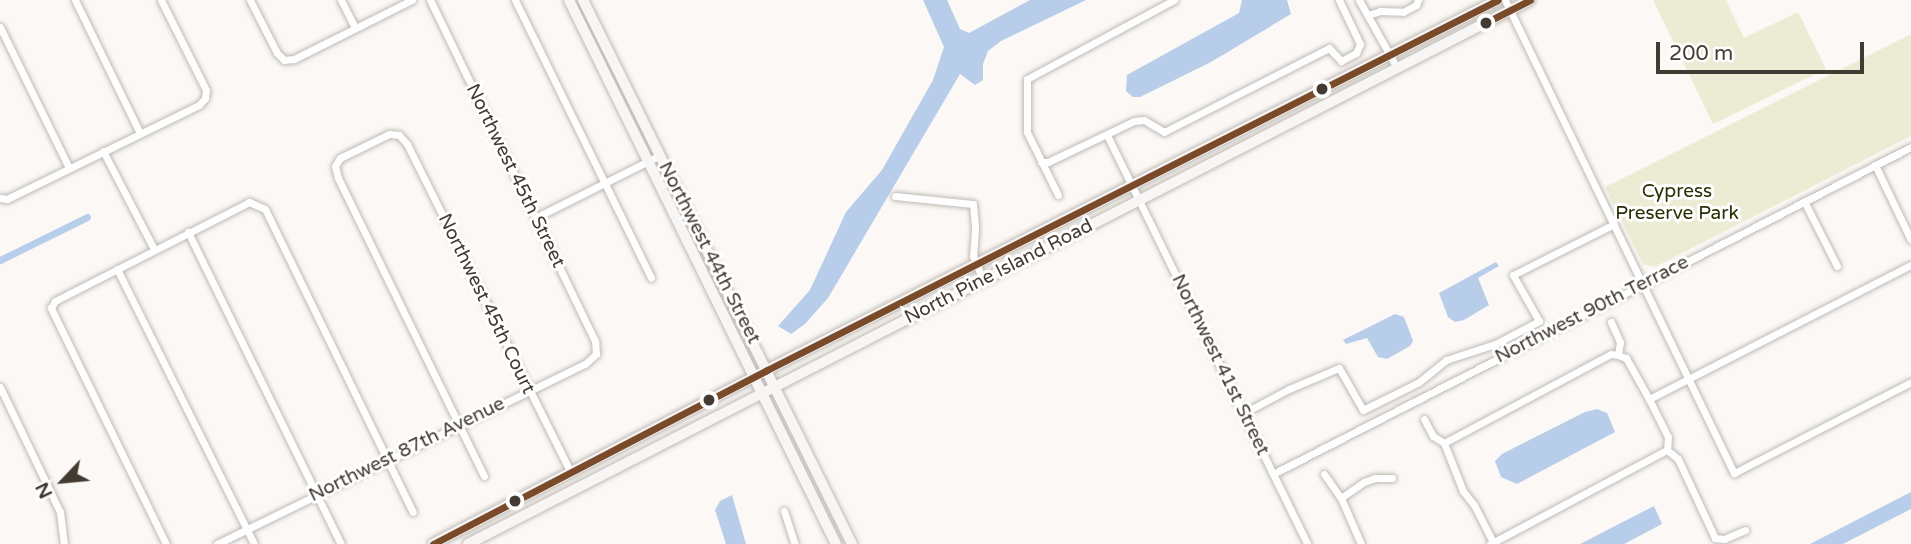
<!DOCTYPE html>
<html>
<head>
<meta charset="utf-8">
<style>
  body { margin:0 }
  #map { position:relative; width:1911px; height:544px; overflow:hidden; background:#fbf8f5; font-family:"Varela Round",sans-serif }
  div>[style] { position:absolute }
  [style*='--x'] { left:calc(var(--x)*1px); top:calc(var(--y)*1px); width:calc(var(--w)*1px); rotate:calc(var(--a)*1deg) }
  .green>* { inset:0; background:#ececd5 }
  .water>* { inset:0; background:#b8cdea }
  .canal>* { height:7px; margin:-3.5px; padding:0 3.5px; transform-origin:3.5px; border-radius:3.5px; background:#b8cdea }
  .roads { filter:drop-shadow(0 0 2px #bfbab5) drop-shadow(0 0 2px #bfbab5) }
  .street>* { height:7px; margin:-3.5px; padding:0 3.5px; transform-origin:3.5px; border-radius:3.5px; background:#fefefe }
  .secondary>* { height:10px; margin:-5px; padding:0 5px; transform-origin:5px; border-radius:5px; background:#f8f5f5 }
  .bus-1>* { height:7px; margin:-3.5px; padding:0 3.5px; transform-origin:3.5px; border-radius:3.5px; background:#7a4b2a }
  .dots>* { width:19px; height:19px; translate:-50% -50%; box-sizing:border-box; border:4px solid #fff; border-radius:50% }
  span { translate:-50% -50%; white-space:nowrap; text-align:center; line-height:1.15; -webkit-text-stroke:6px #fff; paint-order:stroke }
  .street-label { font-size:19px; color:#433b31 }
  .park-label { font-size:19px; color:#2b2d03 }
  .north { position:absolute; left:28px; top:446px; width:70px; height:70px; -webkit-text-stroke:5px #fff; paint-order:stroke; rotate:244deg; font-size:19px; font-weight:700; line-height:28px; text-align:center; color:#433b31 }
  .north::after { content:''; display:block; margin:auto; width:24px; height:32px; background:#433b31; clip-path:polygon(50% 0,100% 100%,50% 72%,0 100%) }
  .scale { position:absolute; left:1656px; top:42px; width:208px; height:32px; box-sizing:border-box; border:4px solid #433b31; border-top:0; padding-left:9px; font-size:21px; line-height:24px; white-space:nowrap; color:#433b31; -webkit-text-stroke:5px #fff; paint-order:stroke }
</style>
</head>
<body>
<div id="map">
  <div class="green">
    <i style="clip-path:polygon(1653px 0,1726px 0,1744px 38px,1798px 12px,1826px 69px,1713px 124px)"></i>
    <i style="clip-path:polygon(1911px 34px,1911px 136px,1655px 267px,1643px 264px,1605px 187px)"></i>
  </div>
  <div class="water">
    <i style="clip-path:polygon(923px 0,947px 0,960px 29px,969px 33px,1030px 0,1086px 0,1001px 41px,988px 51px,983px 64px,983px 80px,975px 85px,960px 74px,828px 298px,805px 324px,791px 334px,778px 326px,810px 290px,846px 212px,882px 170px,933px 80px,944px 47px)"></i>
    <i style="clip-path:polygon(1242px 0,1287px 0,1291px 14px,1211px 62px,1140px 97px,1133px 97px,1126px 91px,1127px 75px,1239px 13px)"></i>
    <i style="clip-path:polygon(1496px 262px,1499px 266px,1478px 278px,1489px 305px,1464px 320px,1455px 322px,1448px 317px,1439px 293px)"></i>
    <i style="clip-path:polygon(1395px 314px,1404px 317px,1413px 341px,1410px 346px,1387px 359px,1378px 357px,1367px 338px,1346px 344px,1343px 340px)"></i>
    <i style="clip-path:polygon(1597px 409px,1607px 413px,1615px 432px,1517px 484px,1501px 477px,1495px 461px,1502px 454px,1585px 412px)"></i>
    <i style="clip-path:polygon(1911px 492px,1911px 509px,1843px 544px,1810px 544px)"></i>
    <i style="clip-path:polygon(732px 495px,746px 544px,726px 544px,715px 510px,720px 501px)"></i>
    <i style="clip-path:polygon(1654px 506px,1662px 524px,1624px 544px,1580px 544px)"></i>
  </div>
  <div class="canal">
    <i style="--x:0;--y:260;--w:97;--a:-26.3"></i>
  </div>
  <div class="roads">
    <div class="street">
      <i style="--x:75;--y:0;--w:148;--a:64"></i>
      <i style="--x:250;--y:0;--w:59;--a:63"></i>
      <i style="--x:277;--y:53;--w:10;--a:45"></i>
      <i style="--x:284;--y:60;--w:10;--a:-6"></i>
      <i style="--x:294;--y:59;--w:132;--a:-26.6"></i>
      <i style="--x:341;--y:0;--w:31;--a:63"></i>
      <i style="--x:515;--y:0;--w:309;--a:63.9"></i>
      <i style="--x:1359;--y:0;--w:78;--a:60.8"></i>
      <i style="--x:1505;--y:0;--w:526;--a:64.17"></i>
      <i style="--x:1734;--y:473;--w:199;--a:-27.2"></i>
      <i style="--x:1368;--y:15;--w:13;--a:-18"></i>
      <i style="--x:1380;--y:11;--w:23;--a:2"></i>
      <i style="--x:1403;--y:12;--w:15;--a:-28"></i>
      <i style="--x:1416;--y:5;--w:5;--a:-68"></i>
      <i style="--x:0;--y:27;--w:157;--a:63.9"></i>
      <i style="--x:1107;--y:135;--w:455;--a:63.9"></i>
      <i style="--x:103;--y:151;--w:110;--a:62.5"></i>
      <i style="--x:1041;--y:162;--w:7;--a:0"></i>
      <i style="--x:1048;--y:162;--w:95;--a:-25.5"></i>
      <i style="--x:1134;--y:121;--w:10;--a:-6"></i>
      <i style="--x:1144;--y:120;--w:23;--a:31"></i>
      <i style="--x:1164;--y:132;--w:185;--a:-27"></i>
      <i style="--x:1329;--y:48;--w:18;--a:47"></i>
      <i style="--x:1341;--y:61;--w:17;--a:-28"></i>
      <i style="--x:1356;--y:53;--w:10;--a:-66"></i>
      <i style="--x:1360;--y:44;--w:49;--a:-115.5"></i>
      <i style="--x:1875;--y:165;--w:83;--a:64.4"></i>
      <i style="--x:1058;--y:195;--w:70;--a:-116.2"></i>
      <i style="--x:1027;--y:132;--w:53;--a:-90"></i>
      <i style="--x:1027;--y:79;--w:167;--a:-28.3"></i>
      <i style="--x:895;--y:196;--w:78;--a:5.9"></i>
      <i style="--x:973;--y:204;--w:25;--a:85"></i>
      <i style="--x:975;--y:229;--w:27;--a:94"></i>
      <i style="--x:973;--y:256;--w:25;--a:67"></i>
      <i style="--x:0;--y:198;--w:7;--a:8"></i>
      <i style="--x:7;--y:199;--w:214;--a:-26.1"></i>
      <i style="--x:199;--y:105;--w:9;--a:-49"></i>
      <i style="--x:205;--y:98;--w:8;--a:-83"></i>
      <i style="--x:206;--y:90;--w:101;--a:-116.6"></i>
      <i style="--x:1804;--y:201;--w:73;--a:63.1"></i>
      <i style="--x:535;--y:218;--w:140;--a:-26.7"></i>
      <i style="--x:188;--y:232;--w:347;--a:63.9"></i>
      <i style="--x:117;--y:269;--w:307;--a:63.5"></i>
      <i style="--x:1611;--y:322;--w:22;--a:66"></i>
      <i style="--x:1620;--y:342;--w:13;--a:99"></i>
      <i style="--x:1618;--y:355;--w:9;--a:21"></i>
      <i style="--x:1626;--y:358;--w:47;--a:60.7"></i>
      <i style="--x:1649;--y:399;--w:42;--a:63.4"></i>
      <i style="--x:1668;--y:437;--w:13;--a:94"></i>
      <i style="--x:1667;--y:450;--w:14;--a:39"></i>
      <i style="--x:1678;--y:459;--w:87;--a:64.9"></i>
      <i style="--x:0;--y:387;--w:139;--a:64.4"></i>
      <i style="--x:60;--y:512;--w:32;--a:83"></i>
      <i style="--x:1649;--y:399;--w:294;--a:-27.1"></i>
      <i style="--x:1244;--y:413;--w:51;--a:-28.1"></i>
      <i style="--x:1289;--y:389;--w:54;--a:-22.8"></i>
      <i style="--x:1339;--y:368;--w:48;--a:60.3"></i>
      <i style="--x:1363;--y:410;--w:63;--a:-26.6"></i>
      <i style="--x:1419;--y:382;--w:35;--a:-39"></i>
      <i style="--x:1446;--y:360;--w:52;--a:-18.1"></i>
      <i style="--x:1495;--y:344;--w:50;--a:-27.6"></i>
      <i style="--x:1539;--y:321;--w:53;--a:-119.5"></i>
      <i style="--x:1513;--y:275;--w:113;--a:-26.8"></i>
      <i style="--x:1424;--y:419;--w:19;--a:62"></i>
      <i style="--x:1433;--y:436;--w:13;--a:32"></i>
      <i style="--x:1444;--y:443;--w:189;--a:-28.1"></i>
      <i style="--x:1611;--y:354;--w:7;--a:8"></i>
      <i style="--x:1444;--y:443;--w:52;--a:68.4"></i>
      <i style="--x:1463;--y:491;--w:18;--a:52"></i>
      <i style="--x:1474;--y:505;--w:42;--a:62.8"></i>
      <i style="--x:1273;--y:474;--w:717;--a:-27.14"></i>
      <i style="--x:1324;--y:474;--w:29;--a:55"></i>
      <i style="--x:484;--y:476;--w:332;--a:-116.1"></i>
      <i style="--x:338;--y:178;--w:12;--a:-104"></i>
      <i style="--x:335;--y:166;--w:9;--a:-58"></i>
      <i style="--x:340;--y:158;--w:55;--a:-26.1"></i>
      <i style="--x:389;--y:134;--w:10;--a:6"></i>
      <i style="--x:399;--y:135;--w:12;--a:48"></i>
      <i style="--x:407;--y:144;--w:368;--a:63.5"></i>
      <i style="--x:784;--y:511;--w:35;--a:72"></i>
      <i style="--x:1715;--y:538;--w:9;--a:6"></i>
      <i style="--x:1724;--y:539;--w:23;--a:-23"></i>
      <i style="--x:166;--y:544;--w:263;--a:-116"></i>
      <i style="--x:51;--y:308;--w:8;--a:-60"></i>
      <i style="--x:55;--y:301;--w:218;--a:-27"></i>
      <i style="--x:249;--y:202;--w:17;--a:24"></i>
      <i style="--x:265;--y:209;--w:337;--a:64"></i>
      <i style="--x:217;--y:544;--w:410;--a:-26.1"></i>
      <i style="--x:585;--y:364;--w:15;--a:-42"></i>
      <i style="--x:596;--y:354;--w:13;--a:-94"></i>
      <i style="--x:595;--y:341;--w:379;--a:-115.8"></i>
      <i style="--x:1361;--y:544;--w:50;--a:-113.5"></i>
      <i style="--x:1341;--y:498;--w:28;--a:-35"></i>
      <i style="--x:1364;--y:482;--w:12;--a:-20"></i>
      <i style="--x:1375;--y:478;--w:17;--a:0"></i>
      <i style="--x:1490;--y:544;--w:200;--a:-28"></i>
    </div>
    <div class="secondary">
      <i style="--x:569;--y:0;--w:606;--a:63.86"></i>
      <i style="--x:583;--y:0;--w:607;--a:63.69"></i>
      <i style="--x:433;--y:544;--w:377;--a:-27.5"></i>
      <i style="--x:767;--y:370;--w:819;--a:-26.85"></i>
      <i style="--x:468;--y:544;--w:1193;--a:-27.12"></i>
    </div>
  </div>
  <div class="bus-1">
    <i style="--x:1481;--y:25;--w:55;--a:-27"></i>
    <i style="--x:433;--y:544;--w:377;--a:-27.5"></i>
    <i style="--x:767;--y:370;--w:819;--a:-26.85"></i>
  </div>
  <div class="dots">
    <i style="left:1486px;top:23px;background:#433b31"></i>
    <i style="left:1322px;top:89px;background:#433b31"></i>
    <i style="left:709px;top:400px;background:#433b31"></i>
    <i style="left:515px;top:501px;background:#433b31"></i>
  </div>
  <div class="street-label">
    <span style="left:515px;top:176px;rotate:64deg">Northwest 45th Street</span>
    <span style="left:709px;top:253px;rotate:63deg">Northwest 44th Street</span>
    <span style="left:999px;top:272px;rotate:-27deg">North Pine Island Road</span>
    <span style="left:486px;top:304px;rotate:64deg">Northwest 45th Court</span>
    <span style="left:1592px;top:310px;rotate:-27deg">Northwest 90th Terrace</span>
    <span style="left:1220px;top:365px;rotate:64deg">Northwest 41st Street</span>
    <span style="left:407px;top:450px;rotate:-26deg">Northwest 87th Avenue</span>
  </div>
  <div class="park-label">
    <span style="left:1677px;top:203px">Cypress<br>Preserve Park</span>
  </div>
  <div class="north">N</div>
  <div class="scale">200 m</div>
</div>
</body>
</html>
